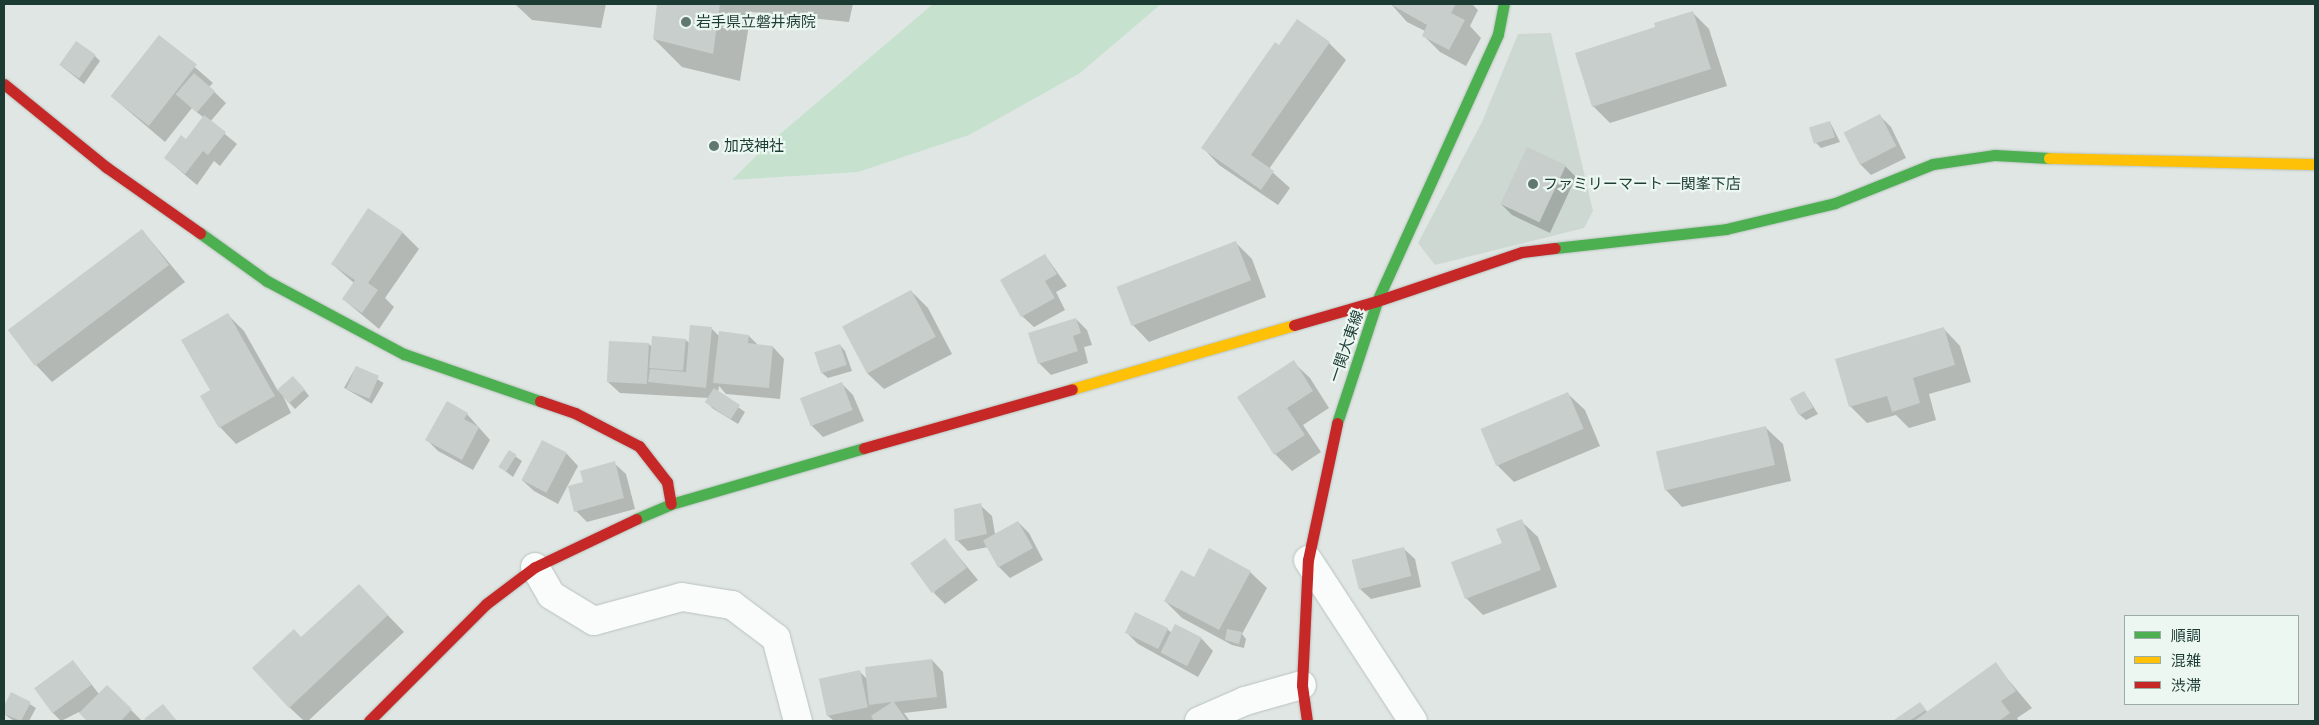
<!DOCTYPE html>
<html>
<head>
<meta charset="utf-8">
<style>
  body { margin:0 }
  #map { position:relative; width:2319px; height:725px; overflow:hidden; background:#e0e6e3; font-family:Commissioner,"Noto Sans JP",sans-serif }
  div>[style] { position:absolute }
  [style*='--x'] { left:calc(var(--x)*1px); top:calc(var(--y)*1px); width:calc(var(--w)*1px); rotate:calc(var(--a)*1deg) }
  .built>* { inset:0; background:#cdd8d3 }
  .green>* { inset:0; background:#c6e2cf }
  .shadow>* { inset:0; background:#0003; transform-origin:0 0 }
  .building>* { inset:0; background:#c7cecb; transform-origin:0 0 }
  .roads { filter:drop-shadow(0 0 1px #b8c3bf) drop-shadow(0 0 1px #b8c3bf) }
  .street>* { height:28px; margin:-14px; padding:0 14px; transform-origin:14px; border-radius:14px; background:#fafbfb }
  .fast>* { height:11px; margin:-5.5px; padding:0 5.5px; transform-origin:5.5px; border-radius:5.5px; background:#4caf50 }
  .slow>* { height:11px; margin:-5.5px; padding:0 5.5px; transform-origin:5.5px; border-radius:5.5px; background:#ffc107 }
  .jam>* { height:11px; margin:-5.5px; padding:0 5.5px; transform-origin:5.5px; border-radius:5.5px; background:#c62828 }
  .dots>* { width:14px; height:14px; translate:-50% -50%; box-sizing:border-box; border:2px solid #ecf7f2; border-radius:50% }
  span { translate:-50% -50%; white-space:nowrap; text-align:center; line-height:1.15; -webkit-text-stroke:4.5px #ecf7f2; paint-order:stroke }
  .poi-label { font-size:15px; color:#1c3b33 }
  .left { translate:0 -50%; text-align:left }
  .street-label { font-size:15px; color:#1c3b33 }
  .frame { position:absolute; inset:0; border:5px solid #1c3b33; pointer-events:none }
  .legend { position:absolute; left:2124px; top:615px; width:175px; height:90px; box-sizing:border-box; background:#ecf7f2; border:1px solid #99aca6; margin:0; padding:6px 9px; list-style:none; font-size:15px; color:#1c3b33 }
  .legend li { display:flex; align-items:center; gap:10px; height:25px }
  .legend b { width:25px; border:1px solid #99aca6 }
</style>
</head>
<body>
<div id="map">
  <div class="built">
    <i style="clip-path:polygon(1551px 33px,1593px 211px,1584px 228px,1435px 265px,1418px 243px,1482px 122px,1518px 34px)"></i>
  </div>
  <div class="green">
    <i style="clip-path:polygon(933px 4px,1161px 4px,1080px 73px,969px 135px,858px 172px,732px 180px,766px 146px)"></i>
  </div>
  <div class="shadow">
    <i style="clip-path:polygon(502px 4px,606px 4px,601px 28px,532px 20px,516px 5px)"></i>
    <i style="clip-path:polygon(658px 4px,853px 4px,849px 22px,751px 12px,740px 81px,682px 67px,654px 39px)"></i>
    <i style="clip-path:polygon(1391px 4px,1472px 4px,1478px 10px,1470px 26px,1481px 38px,1466px 66px,1440px 52px,1423px 35px,1425px 31px,1407px 22px)"></i>
    <i style="clip-path:polygon(1692px 12px,1709px 29px,1727px 86px,1610px 123px,1593px 106px,1657px 28px)"></i>
    <i style="clip-path:polygon(159px 36px,213px 83px,209px 87px,226px 103px,210px 122px,237px 144px,220px 166px,214px 161px,197px 185px,165px 158px,187px 141px,204px 118px,192px 108px,165px 142px,111px 96px)"></i>
    <i style="clip-path:polygon(1329px 43px,1346px 60px,1269px 169px,1290px 188px,1278px 205px,1219px 165px,1203px 148px,1280px 46px)"></i>
    <i style="clip-path:polygon(95px 56px,100px 61px,84px 84px,60px 65px)"></i>
    <i style="clip-path:polygon(1880px 116px,1891px 127px,1906px 158px,1871px 175px,1860px 164px,1845px 133px)"></i>
    <i style="clip-path:polygon(1830px 122px,1840px 142px,1821px 148px,1816px 143px)"></i>
    <i style="clip-path:polygon(1565px 166px,1576px 177px,1550px 233px,1512px 215px,1501px 204px)"></i>
    <i style="clip-path:polygon(142px 230px,185px 282px,52px 382px,36px 365px)"></i>
    <i style="clip-path:polygon(402px 232px,419px 249px,385px 298px,394px 307px,379px 329px,343px 299px,354px 283px,332px 264px)"></i>
    <i style="clip-path:polygon(1236px 243px,1252px 259px,1266px 297px,1149px 342px,1133px 325px)"></i>
    <i style="clip-path:polygon(1045px 255px,1067px 286px,1056px 292px,1065px 310px,1034px 327px,1022px 316px)"></i>
    <i style="clip-path:polygon(911px 291px,928px 308px,952px 354px,884px 389px,867px 373px)"></i>
    <i style="clip-path:polygon(228px 315px,244px 331px,278px 391px,299px 383px,309px 396px,295px 409px,283px 396px,291px 413px,236px 444px,220px 427px,212px 391px)"></i>
    <i style="clip-path:polygon(1076px 319px,1087px 330px,1092px 345px,1084px 347px,1088px 363px,1051px 375px,1039px 363px)"></i>
    <i style="clip-path:polygon(712px 329px,720px 337px,749px 336px,759px 346px,773px 347px,784px 359px,780px 399px,726px 394px,719px 386px,718px 393px,745px 412px,738px 424px,712px 408px,707px 402px,709px 398px,620px 393px,608px 382px,649px 344px,652px 347px,686px 340px,690px 344px)"></i>
    <i style="clip-path:polygon(1944px 329px,1960px 346px,1971px 382px,1929px 394px,1936px 420px,1909px 428px,1896px 415px,1867px 423px,1850px 406px)"></i>
    <i style="clip-path:polygon(840px 345px,845px 351px,852px 371px,828px 378px,822px 373px)"></i>
    <i style="clip-path:polygon(1293px 362px,1310px 378px,1329px 408px,1303px 425px,1321px 452px,1292px 471px,1275px 454px,1238px 398px)"></i>
    <i style="left:356px;top:367px;width:32px;height:24px;rotate:30deg"></i>
    <i style="clip-path:polygon(842px 384px,853px 395px,864px 421px,823px 437px,812px 426px)"></i>
    <i style="clip-path:polygon(1804px 392px,1818px 414px,1806px 420px,1800px 415px)"></i>
    <i style="clip-path:polygon(1568px 394px,1585px 410px,1600px 446px,1514px 482px,1498px 466px,1483px 430px)"></i>
    <i style="clip-path:polygon(467px 414px,490px 440px,473px 470px,438px 451px,427px 440px)"></i>
    <i style="clip-path:polygon(1766px 428px,1783px 444px,1791px 481px,1682px 507px,1666px 490px)"></i>
    <i style="clip-path:polygon(543px 442px,567px 454px,578px 466px,558px 504px,534px 491px,522px 480px)"></i>
    <i style="clip-path:polygon(509px 452px,522px 461px,513px 477px,500px 467px)"></i>
    <i style="clip-path:polygon(614px 463px,626px 474px,635px 509px,587px 522px,576px 511px,584px 482px)"></i>
    <i style="clip-path:polygon(980px 505px,992px 516px,995px 534px,1018px 522px,1029px 533px,1043px 560px,1010px 578px,998px 566px,988px 547px,968px 551px,957px 540px)"></i>
    <i style="clip-path:polygon(1521px 521px,1538px 537px,1557px 587px,1483px 615px,1466px 598px)"></i>
    <i style="clip-path:polygon(945px 540px,978px 580px,945px 604px,934px 593px)"></i>
    <i style="clip-path:polygon(1403px 548px,1415px 559px,1421px 587px,1371px 599px,1359px 588px)"></i>
    <i style="clip-path:polygon(1250px 572px,1267px 588px,1242px 634px,1246px 639px,1244px 648px,1232px 645px,1182px 618px,1165px 601px)"></i>
    <i style="clip-path:polygon(375px 602px,404px 632px,308px 721px,304px 721px,289px 707px,302px 638px)"></i>
    <i style="clip-path:polygon(1176px 625px,1202px 639px,1213px 651px,1198px 677px,1138px 644px,1126px 632px,1167px 629px,1172px 633px)"></i>
    <i style="clip-path:polygon(932px 660px,943px 672px,947px 708px,904px 713px,910px 721px,834px 721px,828px 716px,860px 672px,868px 680px)"></i>
    <i style="clip-path:polygon(73px 661px,99px 694px,107px 686px,142px 721px,89px 721px,79px 712px,61px 721px,52px 712px)"></i>
    <i style="clip-path:polygon(1995px 664px,2032px 708px,2017px 718px,2019px 721px,1896px 720px,1920px 703px,1928px 713px)"></i>
    <i style="clip-path:polygon(12px 693px,36px 708px,29px 721px,14px 721px,4px 714px)"></i>
  </div>
  <div class="building">
    <i style="clip-path:polygon(657px 4px,720px 4px,713px 54px,653px 39px)"></i>
    <i style="clip-path:polygon(1390px 4px,1456px 4px,1451px 13px,1465px 20px,1449px 50px,1422px 36px,1427px 25px)"></i>
    <i style="clip-path:polygon(1693px 11px,1711px 69px,1592px 107px,1575px 53px,1655px 27px,1654px 23px)"></i>
    <i style="clip-path:polygon(1297px 19px,1330px 42px,1251px 155px,1274px 171px,1261px 190px,1201px 148px,1275px 42px,1279px 45px)"></i>
    <i style="left:159px;top:35px;width:48px;height:78px;rotate:38deg"></i>
    <i style="left:76px;top:41px;width:24px;height:29px;rotate:35deg"></i>
    <i style="left:194px;top:73px;width:28px;height:28px;rotate:41deg"></i>
    <i style="left:1880px;top:114px;width:36px;height:41px;rotate:63deg"></i>
    <i style="clip-path:polygon(204px 115px,226px 132px,208px 155px,203px 151px,185px 174px,164px 158px,181px 135px,186px 139px)"></i>
    <i style="left:1830px;top:121px;width:17px;height:22px;rotate:73deg"></i>
    <i style="left:1527px;top:147px;width:43px;height:63px;rotate:25deg"></i>
    <i style="clip-path:polygon(368px 208px,403px 232px,368px 283px,378px 290px,362px 313px,342px 299px,355px 280px,331px 264px)"></i>
    <i style="left:142px;top:229px;width:45px;height:168px;rotate:53deg"></i>
    <i style="left:1236px;top:241px;width:42px;height:128px;rotate:69deg"></i>
    <i style="clip-path:polygon(1045px 254px,1057px 274px,1045px 281px,1055px 298px,1021px 317px,1000px 280px)"></i>
    <i style="left:911px;top:290px;width:53px;height:78px;rotate:62deg"></i>
    <i style="clip-path:polygon(228px 313px,275px 396px,219px 428px,200px 396px,210px 390px,181px 340px)"></i>
    <i style="clip-path:polygon(1076px 318px,1081px 333px,1073px 336px,1078px 351px,1038px 364px,1028px 333px)"></i>
    <i style="clip-path:polygon(690px 325px,712px 327px,706px 388px,648px 382px,650px 369px,686px 372px)"></i>
    <i style="clip-path:polygon(1944px 327px,1955px 365px,1913px 378px,1920px 403px,1892px 412px,1887px 396px,1849px 407px,1835px 359px)"></i>
    <i style="clip-path:polygon(719px 331px,749px 335px,748px 343px,773px 346px,769px 388px,713px 383px)"></i>
    <i style="left:652px;top:336px;width:34px;height:32px;rotate:5deg"></i>
    <i style="left:609px;top:341px;width:40px;height:41px;rotate:3deg"></i>
    <i style="left:840px;top:344px;width:22px;height:27px;rotate:72deg"></i>
    <i style="clip-path:polygon(1294px 360px,1313px 391px,1287px 408px,1305px 435px,1274px 455px,1237px 397px)"></i>
    <i style="left:356px;top:366px;width:25px;height:25px;rotate:23deg"></i>
    <i style="left:293px;top:376px;width:18px;height:21px;rotate:49deg"></i>
    <i style="left:842px;top:382px;width:30px;height:45px;rotate:69deg"></i>
    <i style="left:714px;top:388px;width:31px;height:17px;rotate:33deg"></i>
    <i style="left:1804px;top:391px;width:19px;height:16px;rotate:62deg"></i>
    <i style="left:1568px;top:392px;width:40px;height:95px;rotate:67deg"></i>
    <i style="clip-path:polygon(447px 401px,468px 413px,464px 419px,479px 427px,462px 460px,425px 440px)"></i>
    <i style="left:1766px;top:426px;width:40px;height:113px;rotate:77deg"></i>
    <i style="left:542px;top:440px;width:28px;height:45px;rotate:27deg"></i>
    <i style="left:509px;top:450px;width:9px;height:20px;rotate:32deg"></i>
    <i style="clip-path:polygon(615px 461px,624px 498px,574px 512px,568px 486px,583px 482px,580px 471px)"></i>
    <i style="clip-path:polygon(981px 503px,987px 534px,955px 541px,954px 509px)"></i>
    <i style="clip-path:polygon(1522px 519px,1541px 570px,1465px 599px,1451px 562px,1502px 543px,1496px 529px)"></i>
    <i style="left:1018px;top:521px;width:31px;height:40px;rotate:61deg"></i>
    <i style="left:945px;top:538px;width:37px;height:43px;rotate:54deg"></i>
    <i style="left:1404px;top:547px;width:30px;height:54px;rotate:76deg"></i>
    <i style="clip-path:polygon(1209px 548px,1251px 571px,1219px 630px,1164px 601px,1181px 570px,1194px 577px)"></i>
    <i style="clip-path:polygon(359px 584px,388px 615px,289px 708px,252px 668px,294px 629px,301px 637px)"></i>
    <i style="left:1135px;top:612px;width:37px;height:23px;rotate:26deg"></i>
    <i style="left:1175px;top:624px;width:30px;height:32px;rotate:27deg"></i>
    <i style="clip-path:polygon(1227px 629px,1242px 632px,1239px 644px,1225px 640px)"></i>
    <i style="clip-path:polygon(932px 659px,937px 697px,894px 702px,907px 721px,874px 721px,871px 716px,892px 702px,869px 705px,865px 667px)"></i>
    <i style="left:73px;top:660px;width:31px;height:48px;rotate:54deg"></i>
    <i style="clip-path:polygon(1996px 662px,2016px 691px,2001px 701px,2010px 713px,1999px 721px,1914px 721px)"></i>
    <i style="left:860px;top:670px;width:38px;height:42px;rotate:78deg"></i>
    <i style="clip-path:polygon(107px 685px,132px 709px,121px 721px,87px 721px,79px 713px)"></i>
    <i style="clip-path:polygon(11px 692px,31px 702px,21px 721px,4px 714px,4px 706px)"></i>
    <i style="clip-path:polygon(1920px 702px,1926px 710px,1909px 721px,1894px 720px)"></i>
    <i style="clip-path:polygon(163px 704px,177px 721px,147px 721px,144px 719px)"></i>
  </div>
  <div class="roads">
    <div class="street">
      <i style="--x:1308;--y:560;--w:192;--a:56.9"></i>
      <i style="--x:535;--y:567;--w:32;--a:60"></i>
      <i style="--x:551;--y:595;--w:50;--a:31.2"></i>
      <i style="--x:594;--y:621;--w:91;--a:-15.3"></i>
      <i style="--x:682;--y:597;--w:51;--a:9.1"></i>
      <i style="--x:732;--y:605;--w:55;--a:36.9"></i>
      <i style="--x:776;--y:638;--w:86;--a:75.2"></i>
      <i style="--x:1199;--y:721;--w:50;--a:-23.5"></i>
      <i style="--x:1245;--y:701;--w:59;--a:-15.7"></i>
    </div>
    <div class="fast">
      <i style="--x:200;--y:233;--w:82;--a:35.6"></i>
      <i style="--x:267;--y:281;--w:155;--a:28.1"></i>
      <i style="--x:404;--y:354;--w:144;--a:19.1"></i>
      <i style="--x:1555;--y:248;--w:172;--a:-6.3"></i>
      <i style="--x:1726;--y:229;--w:112;--a:-13.4"></i>
      <i style="--x:1835;--y:203;--w:105;--a:-21.7"></i>
      <i style="--x:1933;--y:164;--w:63;--a:-8.3"></i>
      <i style="--x:1995;--y:155;--w:54;--a:3.2"></i>
      <i style="--x:1337;--y:423;--w:128;--a:-71.8"></i>
      <i style="--x:1377;--y:301;--w:293;--a:-65.6"></i>
      <i style="--x:1498;--y:34;--w:31;--a:-79"></i>
      <i style="--x:636;--y:519;--w:38;--a:-23"></i>
      <i style="--x:671;--y:504;--w:201;--a:-16.2"></i>
    </div>
    <div class="slow">
      <i style="--x:2049;--y:158;--w:266;--a:1.3"></i>
      <i style="--x:1072;--y:389;--w:231;--a:-16.1"></i>
    </div>
    <div class="jam">
      <i style="--x:4;--y:84;--w:132;--a:39.1"></i>
      <i style="--x:106;--y:167;--w:115;--a:35.1"></i>
      <i style="--x:1294;--y:325;--w:86;--a:-16.1"></i>
      <i style="--x:1377;--y:301;--w:153;--a:-18.7"></i>
      <i style="--x:1522;--y:252;--w:33;--a:-7"></i>
      <i style="--x:540;--y:401;--w:37;--a:19"></i>
      <i style="--x:575;--y:413;--w:72;--a:27.3"></i>
      <i style="--x:639;--y:446;--w:46;--a:52.1"></i>
      <i style="--x:667;--y:482;--w:22;--a:80"></i>
      <i style="--x:864;--y:448;--w:216;--a:-15.8"></i>
      <i style="--x:369;--y:721;--w:165;--a:-45"></i>
      <i style="--x:486;--y:604;--w:61;--a:-37.1"></i>
      <i style="--x:535;--y:567;--w:112;--a:-25.4"></i>
      <i style="--x:1307;--y:721;--w:36;--a:-98"></i>
      <i style="--x:1302;--y:685;--w:125;--a:-87.3"></i>
      <i style="--x:1308;--y:560;--w:140;--a:-78"></i>
    </div>
  </div>
  <div class="dots">
    <i style="left:686px;top:22px;background:#617771"></i>
    <i style="left:714px;top:146px;background:#617771"></i>
    <i style="left:1533px;top:184px;background:#617771"></i>
  </div>
  <div class="poi-label">
    <span class="left" style="left:696px;top:22px">岩手県立磐井病院</span>
    <span class="left" style="left:724px;top:146px">加茂神社</span>
    <span class="left" style="left:1543px;top:184px">ファミリーマート 一関峯下店</span>
  </div>
  <div class="street-label">
    <span style="left:1346px;top:346px;rotate:-71deg">一関大東線</span>
  </div>
  <div class="frame"></div>
  <ul class="legend">
  <li><b style="height:6px;background:#4caf50"></b>順調</li>
  <li><b style="height:6px;background:#ffc107"></b>混雑</li>
  <li><b style="height:6px;background:#c62828"></b>渋滞</li>
  </ul>
</div>
</body>
</html>
